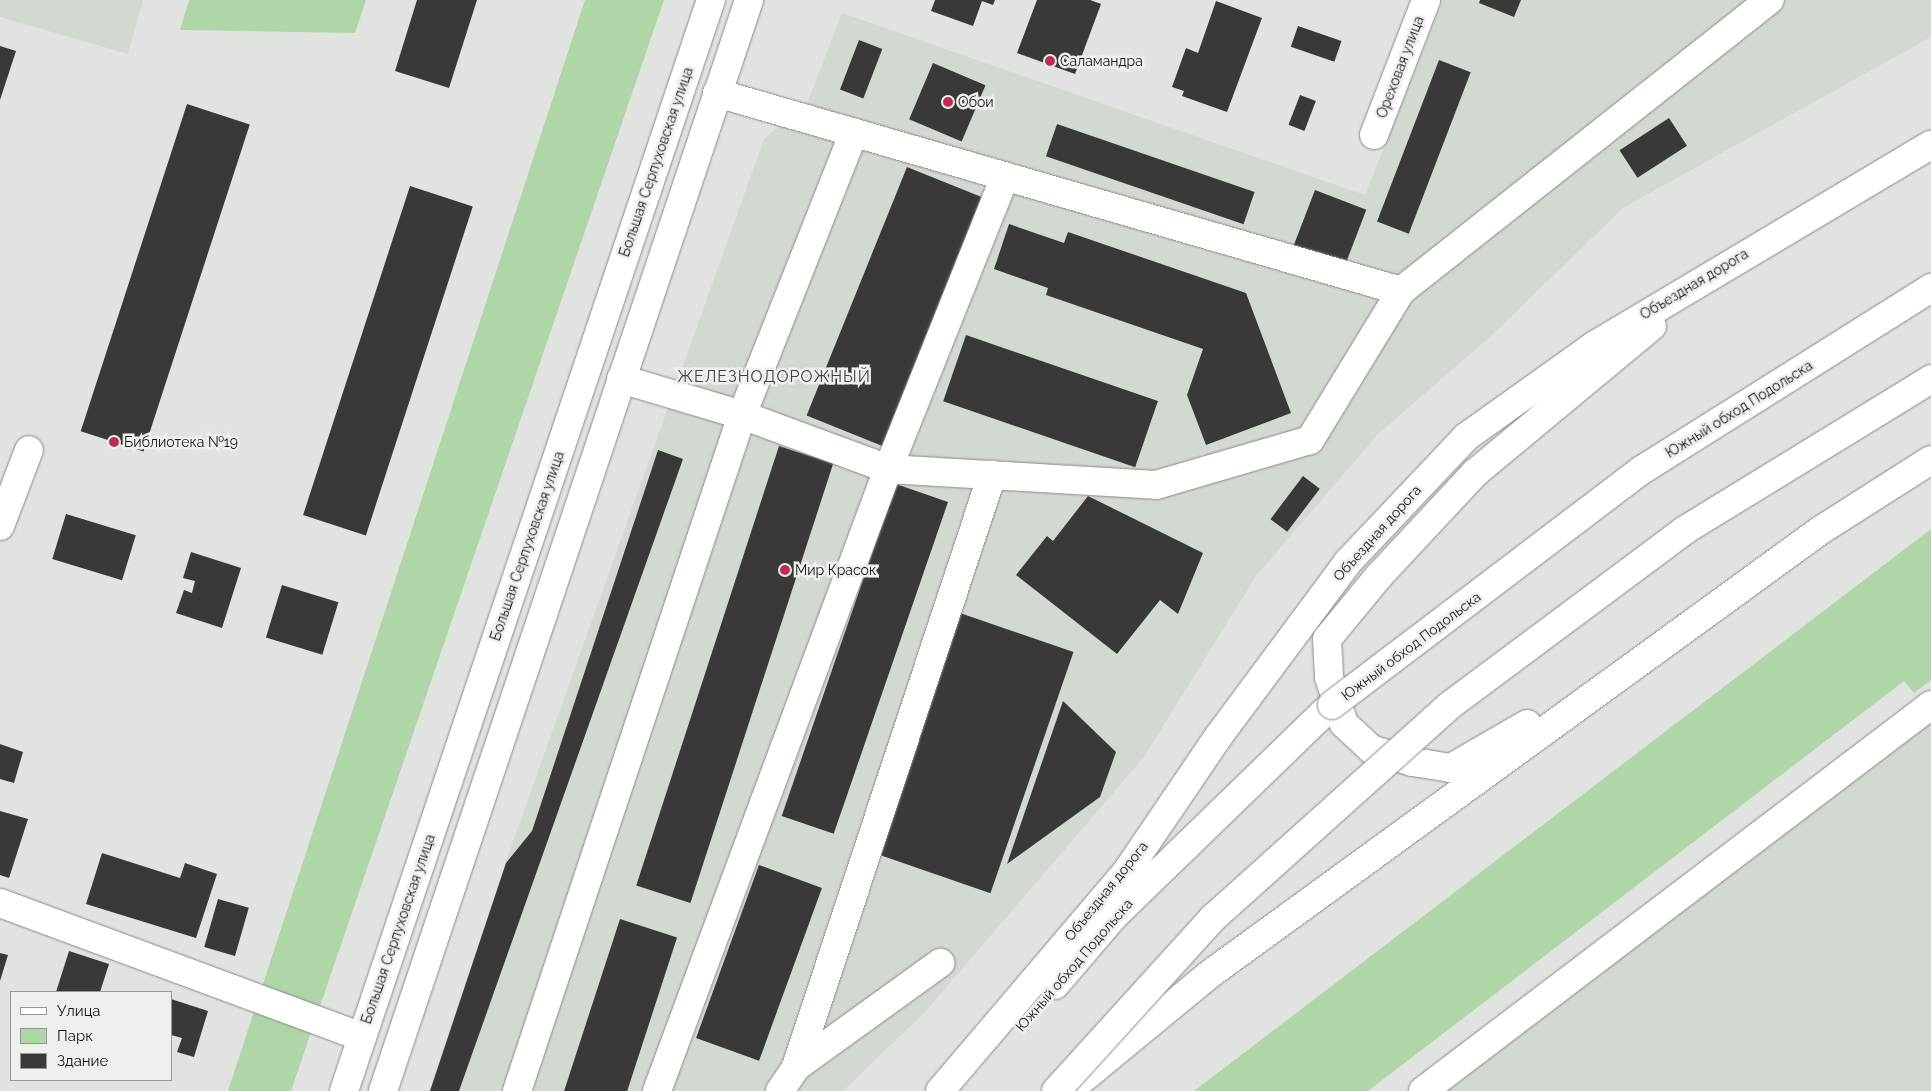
<!DOCTYPE html>
<html>
<head>
<meta charset="utf-8">
<style>
  body { margin:0 }
  #map { position:relative; width:1931px; height:1091px; overflow:hidden; background:#e1e3e0; font-family:Raleway,sans-serif }
  div>[style] { position:absolute }
  [style*='--x'] { left:calc(var(--x)*1px); top:calc(var(--y)*1px); width:calc(var(--w)*1px); rotate:calc(var(--a)*1deg) }
  .built>* { inset:0; background:#d2d9d0 }
  .green>* { inset:0; background:#afd6a6 }
  .building>* { inset:0; background:#393a38; transform-origin:0 0 }
  .roads { filter:drop-shadow(0 0 1px #898b89) drop-shadow(0 0 1px #898b89) }
  .minor>* { height:28px; margin:-14px; padding:0 14px; transform-origin:14px; border-radius:14px; background:#fff }
  .major>* { height:28px; margin:-14px; padding:0 14px; transform-origin:14px; border-radius:14px; background:#fff }
  .bridges { filter:drop-shadow(0 0 1px #898b89) drop-shadow(0 0 1px #898b89) }
  .major-bridge>* { height:28px; margin:-14px; padding:0 14px; transform-origin:14px; border-radius:14px; background:#fff }
  .dots>* { width:14px; height:14px; translate:-50% -50%; box-sizing:border-box; border:2px solid #eef0ed; border-radius:50% }
  span { translate:-50% -50%; white-space:nowrap; text-align:center; line-height:1.15; -webkit-text-stroke:5px #eef0ed; paint-order:stroke }
  .poi-label { font-size:14px; color:#141514 }
  .left { translate:0 -50%; text-align:left }
  .street-label { font-size:14px; color:#141514 }
  .quarter-label { font-size:16px; color:#414341; letter-spacing:1px }
  .legend { position:absolute; left:10px; top:991px; width:162px; height:90px; box-sizing:border-box; background:#eef0ed; border:1px solid #979896; margin:0; padding:6px 9px; list-style:none; font-size:15px; color:#141514 }
  .legend li { display:flex; align-items:center; gap:10px; height:25px }
  .legend b { width:25px; border:1px solid #979896 }
</style>
</head>
<body>
<div id="map">
  <div class="built">
    <i style="clip-path:polygon(0 0,143px 0,128px 54px,0 17px)"></i>
    <i style="clip-path:polygon(1443px 0,1931px 0,1931px 37px,1623px 208px,1492px 335px,1378px 434px,1256px 576px,1144px 757px,926px 1011px,843px 1091px,429px 1091px,506px 861px,764px 139px,808px 101px,842px 13px,1365px 195px)"></i>
    <i style="clip-path:polygon(1931px 700px,1931px 1091px,1421px 1091px)"></i>
  </div>
  <div class="green">
    <i style="clip-path:polygon(189px 0,366px 0,355px 33px,180px 30px)"></i>
    <i style="clip-path:polygon(585px 0,664px 0,291px 1091px,228px 1091px)"></i>
    <i style="clip-path:polygon(1931px 529px,1931px 680px,1914px 693px,1904px 681px,1368px 1091px,1194px 1091px)"></i>
  </div>
  <div class="building">
    <i style="clip-path:polygon(417px 0,477px 0,449px 88px,395px 71px)"></i>
    <i style="clip-path:polygon(935px 0,995px 0,993px 5px,982px 1px,973px 26px,931px 11px)"></i>
    <i style="clip-path:polygon(1037px 0,1090px 0,1101px 4px,1075px 74px,1017px 53px)"></i>
    <i style="clip-path:polygon(1480px 0,1521px 0,1514px 17px,1479px 3px)"></i>
    <i style="clip-path:polygon(1216px 1px,1262px 18px,1227px 112px,1182px 96px,1184px 91px,1172px 87px,1186px 48px,1198px 53px)"></i>
    <i style="left:1298px;top:26px;width:46px;height:22px;rotate:19deg"></i>
    <i style="left:859px;top:40px;width:25px;height:53px;rotate:21deg"></i>
    <i style="clip-path:polygon(0 46px,16px 51px,0 100px)"></i>
    <i style="left:1439px;top:60px;width:34px;height:173px;rotate:21deg"></i>
    <i style="left:933px;top:63px;width:57px;height:61px;rotate:23deg"></i>
    <i style="left:1300px;top:95px;width:17px;height:32px;rotate:21deg"></i>
    <i style="left:187px;top:104px;width:66px;height:344px;rotate:18deg"></i>
    <i style="left:1669px;top:118px;width:33px;height:59px;rotate:57deg"></i>
    <i style="left:1057px;top:124px;width:209px;height:34px;rotate:19deg"></i>
    <i style="left:907px;top:167px;width:83px;height:268px;rotate:22deg"></i>
    <i style="left:410px;top:186px;width:66px;height:346px;rotate:18deg"></i>
    <i style="left:1315px;top:190px;width:55px;height:59px;rotate:21deg"></i>
    <i style="clip-path:polygon(1009px 224px,1064px 243px,1068px 232px,1246px 293px,1291px 413px,1206px 445px,1187px 395px,1203px 349px,1046px 295px,1048px 288px,994px 269px)"></i>
    <i style="left:966px;top:335px;width:203px;height:70px;rotate:19deg"></i>
    <i style="left:779px;top:446px;width:57px;height:462px;rotate:18deg"></i>
    <i style="clip-path:polygon(658px 450px,683px 459px,459px 1091px,430px 1091px,506px 863px,532px 831px)"></i>
    <i style="left:1303px;top:476px;width:21px;height:54px;rotate:37deg"></i>
    <i style="left:896px;top:484px;width:55px;height:351px;rotate:19deg"></i>
    <i style="clip-path:polygon(1088px 496px,1203px 553px,1178px 614px,1160px 600px,1117px 654px,1016px 575px,1047px 536px,1053px 541px)"></i>
    <i style="left:66px;top:514px;width:73px;height:47px;rotate:17deg"></i>
    <i style="clip-path:polygon(191px 552px,241px 568px,222px 628px,176px 613px,184px 590px,192px 593px,195px 581px,183px 578px)"></i>
    <i style="left:282px;top:585px;width:59px;height:55px;rotate:17deg"></i>
    <i style="left:960px;top:613px;width:120px;height:255px;rotate:19deg"></i>
    <i style="clip-path:polygon(1063px 701px,1116px 752px,1100px 797px,1007px 864px)"></i>
    <i style="clip-path:polygon(0 744px,23px 752px,14px 783px,0 779px)"></i>
    <i style="clip-path:polygon(0 811px,28px 819px,9px 878px,0 875px)"></i>
    <i style="clip-path:polygon(102px 853px,180px 878px,185px 863px,217px 874px,196px 938px,86px 904px)"></i>
    <i style="left:759px;top:865px;width:67px;height:184px;rotate:20deg"></i>
    <i style="left:218px;top:899px;width:32px;height:50px;rotate:16deg"></i>
    <i style="left:620px;top:919px;width:60px;height:181px;rotate:18deg"></i>
    <i style="clip-path:polygon(69px 951px,109px 964px,100px 992px,56px 992px)"></i>
    <i style="clip-path:polygon(0 953px,8px 955px,0 981px)"></i>
    <i style="clip-path:polygon(171px 999px,208px 1011px,194px 1057px,177px 1052px,182px 1038px,171px 1035px)"></i>
  </div>
  <div class="roads">
    <div class="minor">
      <i style="--x:717;--y:93;--w:712;--a:16.14"></i>
      <i style="--x:1401;--y:291;--w:470;--a:-38.3"></i>
      <i style="--x:1374;--y:135;--w:145;--a:-68.9"></i>
      <i style="--x:621;--y:379;--w:126;--a:16.6"></i>
      <i style="--x:742;--y:415;--w:156;--a:20.3"></i>
      <i style="--x:888;--y:469;--w:268;--a:3.4"></i>
      <i style="--x:1156;--y:485;--w:160;--a:-16.3"></i>
      <i style="--x:1310;--y:440;--w:175;--a:-58.6"></i>
      <i style="--x:0;--y:526;--w:81;--a:-69.1"></i>
      <i style="--x:0;--y:903;--w:386;--a:20.3"></i>
      <i style="--x:796;--y:1067;--w:178;--a:-35.8"></i>
      <i style="--x:517;--y:1091;--w:712;--a:-71.59"></i>
      <i style="--x:742;--y:415;--w:304;--a:-68.4"></i>
      <i style="--x:657;--y:1091;--w:664;--a:-69.63"></i>
      <i style="--x:888;--y:469;--w:315;--a:-68.2"></i>
      <i style="--x:780;--y:1091;--w:29;--a:-56"></i>
      <i style="--x:796;--y:1067;--w:624;--a:-71.68"></i>
      <i style="--x:1423;--y:1091;--w:638;--a:-37.23"></i>
    </div>
    <div class="major">
      <i style="--x:1527;--y:724;--w:88;--a:149.9"></i>
      <i style="--x:1451;--y:768;--w:39;--a:-171"></i>
      <i style="--x:1412;--y:762;--w:43;--a:-162.4"></i>
      <i style="--x:1371;--y:749;--w:37;--a:-137"></i>
      <i style="--x:1344;--y:724;--w:49;--a:-107.7"></i>
      <i style="--x:1329;--y:677;--w:38;--a:-93"></i>
      <i style="--x:1327;--y:639;--w:82;--a:-50.5"></i>
      <i style="--x:1379;--y:576;--w:141;--a:-47"></i>
      <i style="--x:1475;--y:473;--w:230;--a:-39.7"></i>
      <i style="--x:1055;--y:985;--w:91;--a:-49.5"></i>
      <i style="--x:1114;--y:916;--w:303;--a:-44.1"></i>
      <i style="--x:344;--y:1091;--w:1151;--a:-71.41"></i>
      <i style="--x:383;--y:1091;--w:1151;--a:-71.45"></i>
      <i style="--x:940;--y:1091;--w:289;--a:-49.6"></i>
      <i style="--x:1127;--y:871;--w:162;--a:-55.8"></i>
      <i style="--x:1218;--y:737;--w:217;--a:-53.4"></i>
      <i style="--x:1347;--y:563;--w:173;--a:-46.6"></i>
      <i style="--x:1466;--y:437;--w:158;--a:-35.5"></i>
      <i style="--x:1595;--y:345;--w:391;--a:-30.8"></i>
      <i style="--x:1068;--y:1091;--w:184;--a:-39.5"></i>
      <i style="--x:1210;--y:974;--w:755;--a:-36.01"></i>
      <i style="--x:1821;--y:530;--w:130;--a:-32.5"></i>
    </div>
  </div>
  <div class="bridges">
    <div class="major-bridge">
      <i style="--x:1332;--y:705;--w:389;--a:-37.2"></i>
      <i style="--x:1642;--y:470;--w:342;--a:-32.2"></i>
      <i style="--x:1056;--y:1091;--w:234;--a:-47.8"></i>
      <i style="--x:1213;--y:918;--w:317;--a:-41.9"></i>
      <i style="--x:1449;--y:706;--w:294;--a:-36.7"></i>
      <i style="--x:1685;--y:530;--w:289;--a:-31.5"></i>
    </div>
  </div>
  <div class="dots">
    <i style="left:1050px;top:61px;background:#bd2d4f"></i>
    <i style="left:948px;top:102px;background:#bd2d4f"></i>
    <i style="left:114px;top:442px;background:#bd2d4f"></i>
    <i style="left:785px;top:570px;background:#bd2d4f"></i>
  </div>
  <div class="poi-label">
    <span class="left" style="left:1060px;top:61px">Саламандра</span>
    <span class="left" style="left:958px;top:102px">Обои</span>
    <span class="left" style="left:124px;top:442px">Библиотека №19</span>
    <span class="left" style="left:795px;top:570px">Мир Красок</span>
  </div>
  <div class="street-label">
    <span style="left:1400px;top:67px;rotate:-69deg">Ореховая улица</span>
    <span style="left:656px;top:162px;rotate:-71deg">Большая Серпуховская улица</span>
    <span style="left:1694px;top:284px;rotate:-31deg">Объездная дорога</span>
    <span style="left:1739px;top:409px;rotate:-32deg">Южный обход Подольска</span>
    <span style="left:1377px;top:533px;rotate:-48deg">Объездная дорога</span>
    <span style="left:527px;top:546px;rotate:-71deg">Большая Серпуховская улица</span>
    <span style="left:1411px;top:646px;rotate:-37deg">Южный обход Подольска</span>
    <span style="left:1106px;top:891px;rotate:-51deg">Объездная дорога</span>
    <span style="left:398px;top:929px;rotate:-71deg">Большая Серпуховская улица</span>
    <span style="left:1074px;top:965px;rotate:-49deg">Южный обход Подольска</span>
  </div>
  <div class="quarter-label">
    <span style="left:774px;top:377px">ЖЕЛЕЗНОДОРОЖНЫЙ</span>
  </div>
  <ul class="legend">
  <li><b style="height:6px;background:#fff"></b>Улица</li>
  <li><b style="height:14px;background:#afd6a6"></b>Парк</li>
  <li><b style="height:14px;background:#393a38"></b>Здание</li>
  </ul>
</div>
</body>
</html>
